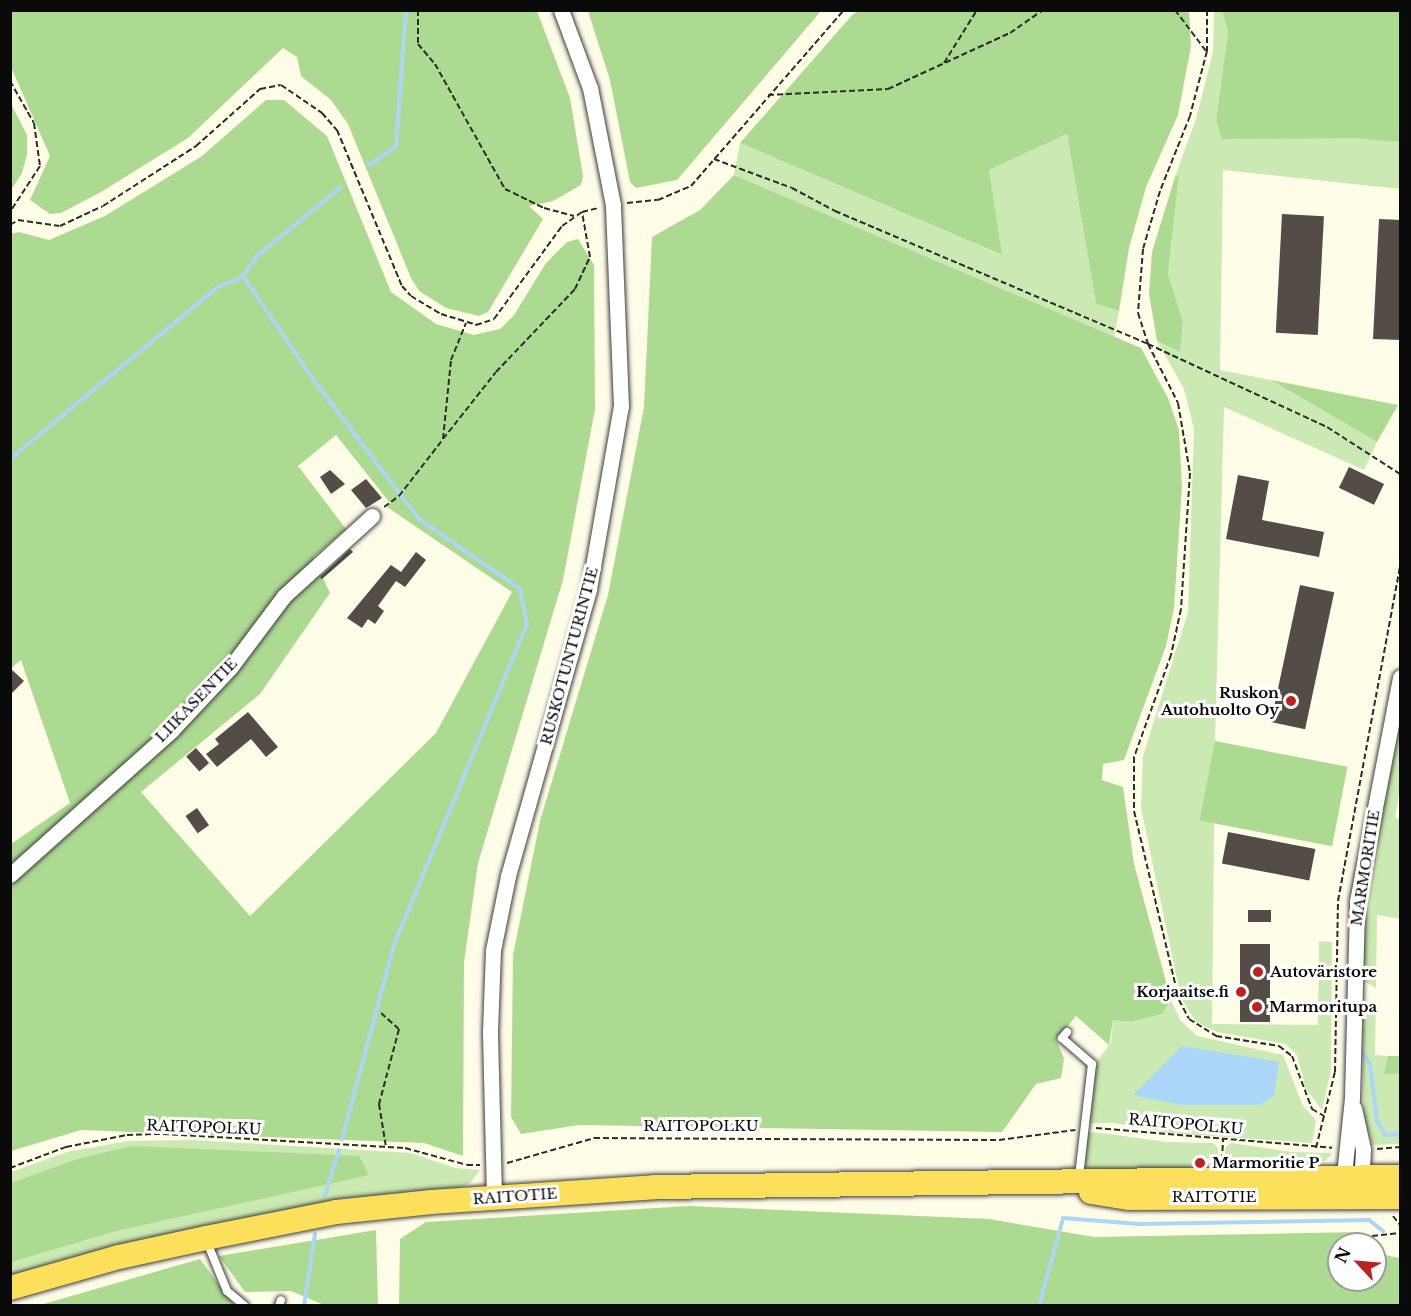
<!DOCTYPE html>
<html>
<head>
<meta charset="utf-8">
<style>
  body { margin:0 }
  #map { position:relative; width:1411px; height:1316px; overflow:hidden; background:#fffce8; font-family:"Libre Baskerville",serif }
  div>[style] { position:absolute }
  [style*='--x'] { left:calc(var(--x)*1px); top:calc(var(--y)*1px); width:calc(var(--w)*1px); rotate:calc(var(--a)*1deg) }
  .green>* { inset:0; background:#cbe9b2 }
  .forest>* { inset:0; background:#adda91; transform-origin:0 0 }
  .water>* { inset:0; background:#abd6f7 }
  .stream>* { height:4px; margin:-2px; padding:0 2px; transform-origin:2px; border-radius:2px; background:#abd6f7 }
  .building>* { inset:0; background:#534c47; transform-origin:0 0 }
  .path>* { height:2px; margin-top:-1px; transform-origin:0; background:repeating-linear-gradient(90deg,#2c2c2c 0 6px,transparent 0 9px) }
  .roads { filter:drop-shadow(0 0 2px #3d3d3d) drop-shadow(0 0 2px #3d3d3d) }
  .service>* { height:8px; margin:-4px; padding:0 4px; transform-origin:4px; border-radius:4px; background:#fff }
  .minor>* { height:15px; margin:-7.5px; padding:0 7.5px; transform-origin:7.5px; border-radius:7.5px; background:#fff }
  .primary>* { height:24px; margin:-12px; padding:0 12px; transform-origin:12px; border-radius:12px; background:#fcdf5b }
  .dots>* { width:16px; height:16px; translate:-50% -50%; box-sizing:border-box; border:3px solid #fff; border-radius:50% }
  span { translate:-50% -50%; white-space:nowrap; text-align:center; line-height:1.15; -webkit-text-stroke:6px #fff; paint-order:stroke }
  .street-label { font-size:15px; color:#0a0a0a }
  .poi-label { font-size:15px; color:#0a0a0a; font-weight:700 }
  .right { translate:-100% -50%; text-align:right }
  .left { translate:0 -50%; text-align:left }
  .frame { position:absolute; inset:0; border:12px solid #0a0a0a; pointer-events:none }
  .north { position:absolute; left:1327px; top:1232px; width:60px; height:60px; box-sizing:border-box; background:#fff; border:2px solid #9d9d9d; border-radius:50%; rotate:296deg; font-size:16px; font-weight:700; line-height:24px; text-align:center; color:#0a0a0a }
  .north::after { content:''; display:block; margin:auto; width:21px; height:27px; background:#bd2220; clip-path:polygon(50% 0,100% 100%,50% 72%,0 100%) }
</style>
</head>
<body>
<div id="map">
  <div class="green">
    <i style="clip-path:polygon(1214px 11px,1222px 11px,1228px 32px,1216px 120px,1400px 142px,1400px 189px,1223px 170px,1220px 370px,1271px 380px,1377px 442px,1364px 470px,1224px 407px,1215px 741px,1212px 1024px,1318px 1025px,1319px 941px,1332px 942px,1331px 1070px,1322px 1110px,1306px 1089px,1297px 1055px,1286px 1044px,1217px 1032px,1196px 1022px,1189px 1011px,1181px 998px,1141px 808px,1143px 756px,1188px 612px,1194px 429px,1184px 389px,1157px 341px,1180px 352px,1183px 322px,1168px 274px,1179px 177px,1175px 177px,1196px 119px,1213px 52px)"></i>
    <i style="clip-path:polygon(1067px 134px,1096px 304px,1119px 311px,1114px 337px,734px 175px,740px 143px,1001px 255px,989px 170px)"></i>
    <i style="clip-path:polygon(1400px 716px,1400px 789px,1395px 818px,1400px 819px,1400px 919px,1377px 915px,1376px 988px,1362px 980px,1364px 903px)"></i>
    <i style="clip-path:polygon(1171px 1000px,1180px 1020px,1197px 1036px,1283px 1055px,1303px 1106px,1316px 1120px,1312px 1143px,1170px 1133px,1114px 1123px,1089px 1123px,1096px 1063px,1111px 1042px,1113px 1020px,1131px 1022px,1162px 1014px)"></i>
    <i style="clip-path:polygon(1376px 1001px,1375px 1055px,1388px 1056px,1385px 1073px,1400px 1073px,1400px 1143px,1397px 1144px,1373px 1145px,1364px 1118px,1362px 1007px)"></i>
    <i style="clip-path:polygon(1093px 1132px,1167px 1142px,1213px 1143px,1218px 1148px,1218px 1159px,1192px 1159px,1191px 1167px,1172px 1171px,1089px 1171px,1085px 1164px,1086px 1134px)"></i>
    <i style="clip-path:polygon(192px 1140px,411px 1153px,455px 1168px,480px 1170px,470px 1183px,458px 1189px,11px 1279px,11px 1172px,67px 1152px,128px 1141px)"></i>
    <i style="clip-path:polygon(1231px 1143px,1292px 1152px,1333px 1153px,1326px 1160px,1295px 1169px,1257px 1171px,1235px 1167px,1235px 1159px,1225px 1159px,1225px 1148px)"></i>
  </div>
  <div class="forest">
    <i style="clip-path:polygon(11px 10px,537px 11px,570px 98px,583px 176px,581px 185px,553px 201px,529px 206px,543px 219px,488px 312px,479px 316px,446px 308px,419px 291px,411px 278px,348px 124px,331px 100px,301px 76px,297px 57px,283px 48px,188px 138px,101px 192px,61px 213px,50px 214px,30px 200px,50px 156px,11px 67px)"></i>
    <i style="clip-path:polygon(588px 11px,588px 10px,821px 11px,677px 180px,636px 188px,630px 182px,610px 80px)"></i>
    <i style="clip-path:polygon(860px 11px,1189px 11px,1191px 46px,1178px 115px,1146px 187px,1129px 248px,1119px 311px,1096px 304px,1067px 134px,989px 170px,1002px 255px,740px 143px,853px 14px)"></i>
    <i style="clip-path:polygon(1222px 11px,1400px 11px,1400px 142px,1354px 138px,1222px 139px,1216px 120px,1228px 32px)"></i>
    <i style="clip-path:polygon(evenodd,266px 100px,284px 100px,327px 136px,391px 292px,436px 324px,474px 335px,500px 329px,514px 315px,546px 263px,567px 242px,578px 239px,594px 265px,595px 409px,563px 580px,478px 863px,464px 962px,463px 1156px,424px 1143px,81px 1130px,11px 1151px,11px 844px,70px 803px,21px 660px,11px 668px,11px 234px,19px 232px,49px 240px,105px 216px,202px 156px,266px 100px,336px 435px,390px 503px,387px 507px,512px 592px,436px 733px,250px 916px,141px 792px,260px 694px,330px 593px,313px 557px,346px 529px,298px 466px,336px 435px)"></i>
    <i style="clip-path:polygon(10px 102px,27px 135px,27px 154px,22px 173px,11px 190px)"></i>
    <i style="clip-path:polygon(734px 175px,1141px 348px,1168px 398px,1179px 430px,1182px 486px,1174px 608px,1166px 646px,1124px 760px,1103px 764px,1102px 780px,1123px 787px,1134px 864px,1171px 1000px,1162px 1014px,1131px 1022px,1113px 1020px,1109px 1045px,1076px 1016px,1056px 1040px,1064px 1058px,1061px 1078px,1036px 1084px,1002px 1132px,579px 1125px,521px 1134px,511px 1117px,513px 955px,540px 821px,608px 595px,644px 407px,652px 237px,700px 210px)"></i>
    <i style="clip-path:polygon(1179px 176px,1168px 274px,1183px 322px,1180px 352px,1157px 341px,1149px 294px,1152px 252px,1175px 177px)"></i>
    <i style="clip-path:polygon(1271px 380px,1398px 405px,1377px 442px)"></i>
    <i style="left:1215px;top:741px;width:135px;height:81px;rotate:11deg"></i>
    <i style="clip-path:polygon(1388px 1056px,1400px 1056px,1400px 1073px,1384px 1074px)"></i>
    <i style="clip-path:polygon(132px 1146px,359px 1156px,369px 1175px,116px 1231px,11px 1262px,11px 1183px,77px 1159px)"></i>
    <i style="clip-path:polygon(689px 1206px,989px 1219px,1094px 1237px,1360px 1232px,1364px 1244px,1339px 1244px,1339px 1280px,1375px 1280px,1375px 1253px,1400px 1258px,1400px 1305px,399px 1305px,400px 1239px,426px 1222px)"></i>
    <i style="clip-path:polygon(376px 1230px,378px 1305px,324px 1305px,291px 1291px,245px 1292px,219px 1256px)"></i>
    <i style="clip-path:polygon(200px 1259px,234px 1305px,40px 1305px)"></i>
  </div>
  <div class="water">
    <i style="clip-path:polygon(1182px 1046px,1279px 1062px,1274px 1096px,1260px 1105px,1181px 1105px,1133px 1095px)"></i>
  </div>
  <div class="stream">
    <i style="--x:369;--y:165;--w:33;--a:-35"></i>
    <i style="--x:396;--y:146;--w:136;--a:-85.8"></i>
    <i style="--x:341;--y:187;--w:109;--a:140.6"></i>
    <i style="--x:257;--y:256;--w:24;--a:125"></i>
    <i style="--x:243;--y:276;--w:125;--a:55.8"></i>
    <i style="--x:313;--y:379;--w:176;--a:52.9"></i>
    <i style="--x:419;--y:519;--w:123;--a:34.7"></i>
    <i style="--x:520;--y:589;--w:36;--a:79"></i>
    <i style="--x:527;--y:624;--w:347;--a:112.5"></i>
    <i style="--x:394;--y:945;--w:201;--a:105"></i>
    <i style="--x:10;--y:459;--w:270;--a:-39.6"></i>
    <i style="--x:218;--y:287;--w:27;--a:-22"></i>
    <i style="--x:1364;--y:1055;--w:11;--a:56"></i>
    <i style="--x:1370;--y:1064;--w:57;--a:83"></i>
    <i style="--x:1377;--y:1121;--w:16;--a:60"></i>
    <i style="--x:1385;--y:1135;--w:15;--a:-4"></i>
    <i style="--x:325;--y:1195;--w:47;--a:-72.7"></i>
    <i style="--x:304;--y:1306;--w:73;--a:-81.3"></i>
    <i style="--x:1039;--y:1306;--w:91;--a:-74.7"></i>
    <i style="--x:1063;--y:1218;--w:76;--a:4.5"></i>
    <i style="--x:1139;--y:1224;--w:230;--a:-1"></i>
    <i style="--x:1369;--y:1220;--w:18;--a:38"></i>
  </div>
  <div class="building">
    <i style="left:1282px;top:214px;width:42px;height:119px;rotate:3deg"></i>
    <i style="clip-path:polygon(1379px 219px,1401px 220px,1401px 340px,1373px 339px)"></i>
    <i style="left:1349px;top:467px;width:39px;height:23px;rotate:26deg"></i>
    <i style="clip-path:polygon(330px 470px,345px 484px,331px 494px,320px 477px)"></i>
    <i style="clip-path:polygon(1238px 475px,1269px 481px,1262px 520px,1324px 532px,1319px 557px,1226px 539px)"></i>
    <i style="clip-path:polygon(366px 479px,382px 498px,366px 508px,351px 490px)"></i>
    <i style="clip-path:polygon(350px 549px,353px 552px,322px 579px,320px 577px)"></i>
    <i style="clip-path:polygon(416px 552px,426px 560px,405px 587px,396px 581px,378px 606px,384px 611px,375px 624px,368px 619px,362px 628px,347px 618px,391px 565px,401px 572px)"></i>
    <i style="left:1300px;top:585px;width:35px;height:140px;rotate:12deg"></i>
    <i style="clip-path:polygon(10px 668px,24px 681px,10px 695px)"></i>
    <i style="clip-path:polygon(248px 712px,278px 747px,266px 757px,251px 739px,217px 767px,206px 754px,219px 744px,215px 739px)"></i>
    <i style="left:196px;top:748px;width:20px;height:13px;rotate:49deg"></i>
    <i style="left:197px;top:808px;width:21px;height:14px;rotate:55deg"></i>
    <i style="left:1228px;top:832px;width:89px;height:32px;rotate:11deg"></i>
    <i style="left:1248px;top:910px;width:23px;height:12px"></i>
    <i style="left:1240px;top:944px;width:30px;height:78px"></i>
  </div>
  <div class="path">
    <i style="--x:418;--y:10;--w:34;--a:90"></i>
    <i style="--x:418;--y:44;--w:26;--a:50"></i>
    <i style="--x:435;--y:64;--w:143;--a:60.8"></i>
    <i style="--x:505;--y:189;--w:43;--a:26"></i>
    <i style="--x:544;--y:208;--w:31;--a:15"></i>
    <i style="--x:1175;--y:10;--w:51;--a:52.9"></i>
    <i style="--x:1207;--y:10;--w:41;--a:90"></i>
    <i style="--x:1207;--y:51;--w:67;--a:104.7"></i>
    <i style="--x:1190;--y:116;--w:81;--a:111.8"></i>
    <i style="--x:1160;--y:191;--w:60;--a:106.3"></i>
    <i style="--x:1143;--y:249;--w:64;--a:94.5"></i>
    <i style="--x:1138;--y:313;--w:33;--a:72"></i>
    <i style="--x:1148;--y:344;--w:66;--a:63"></i>
    <i style="--x:1178;--y:403;--w:71;--a:80.3"></i>
    <i style="--x:1190;--y:473;--w:136;--a:93.8"></i>
    <i style="--x:1181;--y:609;--w:47;--a:102.3"></i>
    <i style="--x:1171;--y:655;--w:109;--a:109.9"></i>
    <i style="--x:1134;--y:757;--w:54;--a:90"></i>
    <i style="--x:1134;--y:811;--w:194;--a:76.6"></i>
    <i style="--x:1179;--y:1000;--w:21;--a:62"></i>
    <i style="--x:1189;--y:1019;--w:32;--a:32"></i>
    <i style="--x:1216;--y:1036;--w:64;--a:9"></i>
    <i style="--x:1279;--y:1046;--w:16;--a:38"></i>
    <i style="--x:1292;--y:1056;--w:57;--a:69.3"></i>
    <i style="--x:1312;--y:1109;--w:14;--a:30"></i>
    <i style="--x:944;--y:63;--w:62;--a:-58.1"></i>
    <i style="--x:10;--y:81;--w:48;--a:60.3"></i>
    <i style="--x:34;--y:123;--w:43;--a:82.1"></i>
    <i style="--x:40;--y:166;--w:55;--a:123.1"></i>
    <i style="--x:768;--y:95;--w:120;--a:-2.9"></i>
    <i style="--x:888;--y:89;--w:134;--a:-24.7"></i>
    <i style="--x:1010;--y:33;--w:40;--a:-34.9"></i>
    <i style="--x:714;--y:159;--w:83;--a:20.4"></i>
    <i style="--x:792;--y:188;--w:49;--a:28.1"></i>
    <i style="--x:835;--y:211;--w:340;--a:23"></i>
    <i style="--x:1148;--y:344;--w:197;--a:24.9"></i>
    <i style="--x:1327;--y:427;--w:87;--a:32.8"></i>
    <i style="--x:627;--y:203;--w:31;--a:-6"></i>
    <i style="--x:658;--y:200;--w:36;--a:-23"></i>
    <i style="--x:691;--y:186;--w:233;--a:-49"></i>
    <i style="--x:10;--y:225;--w:9;--a:-32"></i>
    <i style="--x:18;--y:220;--w:42;--a:8.1"></i>
    <i style="--x:60;--y:226;--w:47;--a:-24.9"></i>
    <i style="--x:103;--y:206;--w:111;--a:-32.8"></i>
    <i style="--x:196;--y:146;--w:86;--a:-41.7"></i>
    <i style="--x:260;--y:89;--w:21;--a:-11"></i>
    <i style="--x:281;--y:85;--w:50;--a:34.3"></i>
    <i style="--x:322;--y:113;--w:23;--a:49"></i>
    <i style="--x:337;--y:130;--w:169;--a:67.4"></i>
    <i style="--x:402;--y:286;--w:13;--a:48"></i>
    <i style="--x:411;--y:296;--w:35;--a:31"></i>
    <i style="--x:441;--y:314;--w:37;--a:17"></i>
    <i style="--x:476;--y:325;--w:19;--a:-18"></i>
    <i style="--x:494;--y:319;--w:115;--a:-53.8"></i>
    <i style="--x:562;--y:226;--w:24;--a:-35"></i>
    <i style="--x:582;--y:212;--w:16;--a:-14"></i>
    <i style="--x:443;--y:439;--w:85;--a:-51.7"></i>
    <i style="--x:496;--y:372;--w:115;--a:-46.4"></i>
    <i style="--x:575;--y:289;--w:35;--a:-65"></i>
    <i style="--x:590;--y:257;--w:46;--a:-100.1"></i>
    <i style="--x:384;--y:507;--w:19;--a:-36"></i>
    <i style="--x:399;--y:496;--w:72;--a:-52.3"></i>
    <i style="--x:443;--y:439;--w:79;--a:-84.2"></i>
    <i style="--x:451;--y:360;--w:40;--a:-68"></i>
    <i style="--x:381;--y:1013;--w:24;--a:42"></i>
    <i style="--x:399;--y:1029;--w:78;--a:104.9"></i>
    <i style="--x:379;--y:1104;--w:44;--a:80.8"></i>
    <i style="--x:1096;--y:1128;--w:237;--a:4.8"></i>
    <i style="--x:1316;--y:1148;--w:78;--a:-76"></i>
    <i style="--x:1335;--y:1072;--w:171;--a:-89"></i>
    <i style="--x:1338;--y:901;--w:340;--a:-79.5"></i>
    <i style="--x:1377;--y:1149;--w:23;--a:-5"></i>
    <i style="--x:1222;--y:1160;--w:21;--a:-87"></i>
    <i style="--x:507;--y:1163;--w:91;--a:-16"></i>
    <i style="--x:594;--y:1138;--w:405;--a:0.3"></i>
    <i style="--x:999;--y:1140;--w:77;--a:-7.5"></i>
    <i style="--x:10;--y:1168;--w:60;--a:-20.6"></i>
    <i style="--x:66;--y:1147;--w:62;--a:-11.1"></i>
    <i style="--x:127;--y:1135;--w:36;--a:-2"></i>
    <i style="--x:163;--y:1134;--w:242;--a:3.3"></i>
    <i style="--x:405;--y:1148;--w:64;--a:15.3"></i>
    <i style="--x:467;--y:1165;--w:13;--a:0"></i>
    <i style="--x:1393;--y:1216;--w:11;--a:52"></i>
    <i style="--x:1372;--y:1236;--w:28;--a:-6"></i>
  </div>
  <div class="roads">
    <div class="service">
      <i style="--x:1067;--y:1032;--w:8;--a:130"></i>
      <i style="--x:1062;--y:1038;--w:40;--a:41"></i>
      <i style="--x:1092;--y:1064;--w:114;--a:96.6"></i>
      <i style="--x:207;--y:1242;--w:53;--a:67.8"></i>
      <i style="--x:227;--y:1291;--w:23;--a:40"></i>
      <i style="--x:279;--y:1306;--w:6;--a:-72"></i>
    </div>
    <div class="minor">
      <i style="--x:10;--y:875;--w:216;--a:-41.8"></i>
      <i style="--x:171;--y:731;--w:86;--a:-46.9"></i>
      <i style="--x:230;--y:668;--w:90;--a:-53.1"></i>
      <i style="--x:284;--y:596;--w:119;--a:-42.3"></i>
      <i style="--x:1354;--y:1108;--w:42;--a:77.6"></i>
      <i style="--x:1363;--y:1149;--w:36;--a:93"></i>
      <i style="--x:1343;--y:1185;--w:87;--a:-84.1"></i>
      <i style="--x:1352;--y:1098;--w:197;--a:-88.5"></i>
      <i style="--x:1357;--y:901;--w:228;--a:-79.1"></i>
      <i style="--x:494;--y:1197;--w:165;--a:-91.4"></i>
      <i style="--x:490;--y:1032;--w:82;--a:-87.9"></i>
      <i style="--x:493;--y:950;--w:76;--a:-78.5"></i>
      <i style="--x:508;--y:876;--w:298;--a:-74.2"></i>
      <i style="--x:589;--y:589;--w:186;--a:-80.1"></i>
      <i style="--x:621;--y:406;--w:201;--a:-92.3"></i>
      <i style="--x:613;--y:205;--w:119;--a:-101.1"></i>
      <i style="--x:590;--y:88;--w:83;--a:-110.4"></i>
    </div>
    <div class="primary">
      <i style="--x:1091;--y:1192;--w:39;--a:9"></i>
      <i style="--x:1130;--y:1198;--w:270;--a:-0.2"></i>
      <i style="--x:10;--y:1288;--w:113;--a:-15.9"></i>
      <i style="--x:119;--y:1257;--w:89;--a:-12.3"></i>
      <i style="--x:206;--y:1238;--w:133;--a:-11.3"></i>
      <i style="--x:336;--y:1212;--w:96;--a:-6"></i>
      <i style="--x:431;--y:1202;--w:224;--a:-3.8"></i>
      <i style="--x:654;--y:1187;--w:746;--a:-0.77"></i>
    </div>
  </div>
  <div class="dots">
    <i style="left:1291px;top:701px;background:#bd2220"></i>
    <i style="left:1258px;top:972px;background:#bd2220"></i>
    <i style="left:1241px;top:992px;background:#bd2220"></i>
    <i style="left:1257px;top:1007px;background:#bd2220"></i>
    <i style="left:1200px;top:1163px;background:#bd2220"></i>
  </div>
  <div class="street-label">
    <span style="left:569px;top:656px;rotate:-75deg">RUSKOTUNTURINTIE</span>
    <span style="left:196px;top:700px;rotate:-46deg">LIIKASENTIE</span>
    <span style="left:1365px;top:868px;rotate:-81deg">MARMORITIE</span>
    <span style="left:1186px;top:1124px;rotate:5deg">RAITOPOLKU</span>
    <span style="left:701px;top:1126px">RAITOPOLKU</span>
    <span style="left:204px;top:1127px;rotate:2deg">RAITOPOLKU</span>
    <span style="left:515px;top:1196px;rotate:-4deg">RAITOTIE</span>
    <span style="left:1214px;top:1197px">RAITOTIE</span>
  </div>
  <div class="poi-label">
    <span class="right" style="left:1279px;top:701px">Ruskon<br>Autohuolto Oy</span>
    <span class="left" style="left:1270px;top:972px">Autoväristore</span>
    <span class="right" style="left:1229px;top:992px">Korjaaitse.fi</span>
    <span class="left" style="left:1269px;top:1007px">Marmoritupa</span>
    <span class="left" style="left:1212px;top:1163px">Marmoritie P</span>
  </div>
  <div class="frame"></div>
  <div class="north">N</div>
</div>
</body>
</html>
